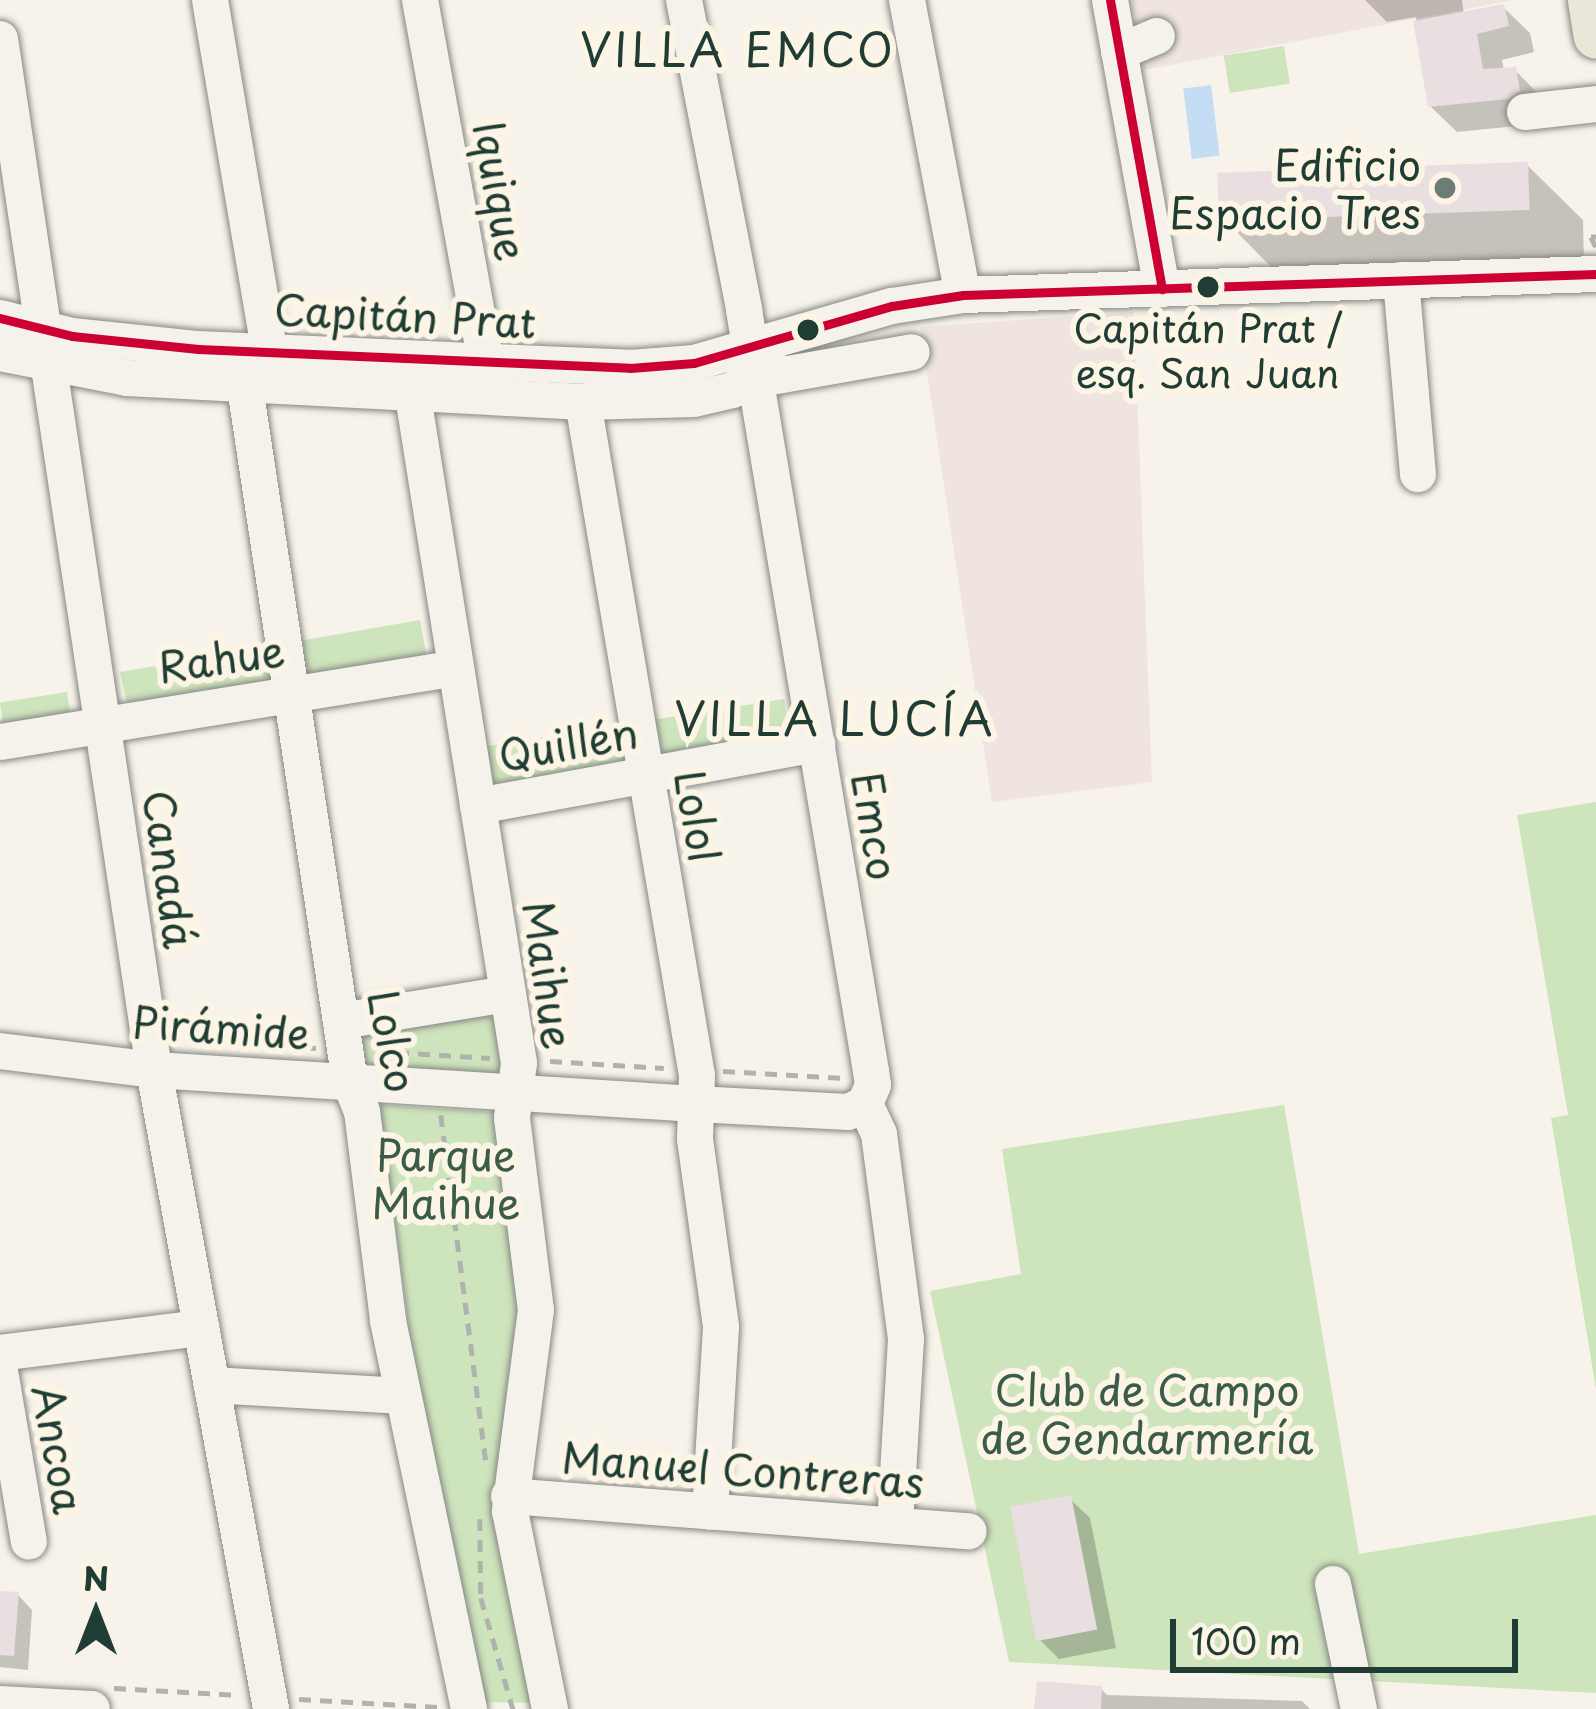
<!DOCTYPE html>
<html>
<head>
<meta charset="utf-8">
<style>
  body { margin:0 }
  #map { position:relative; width:1596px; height:1709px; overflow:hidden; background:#f7f3ea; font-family:"Playpen Sans",sans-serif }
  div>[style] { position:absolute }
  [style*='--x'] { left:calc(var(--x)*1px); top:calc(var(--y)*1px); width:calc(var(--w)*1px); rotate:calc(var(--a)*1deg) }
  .built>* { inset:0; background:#efe4df }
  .green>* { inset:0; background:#cee4bc; transform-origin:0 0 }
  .water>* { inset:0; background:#c5ddf4; transform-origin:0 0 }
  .shadow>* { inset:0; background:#0003 }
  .building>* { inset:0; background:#e9dee0; transform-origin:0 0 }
  .path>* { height:4.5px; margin-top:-2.25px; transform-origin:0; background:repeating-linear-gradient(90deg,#b0b2ad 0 12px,transparent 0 21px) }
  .roads { filter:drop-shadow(0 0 3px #868984) drop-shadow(0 0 3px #868984) }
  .minor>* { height:36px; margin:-18px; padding:0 18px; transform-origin:18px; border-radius:18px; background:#f5f2ec }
  .major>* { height:45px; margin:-22.5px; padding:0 22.5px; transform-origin:22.5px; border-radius:22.5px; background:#ebe6da }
  .bus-1>* { height:9px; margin:-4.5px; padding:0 4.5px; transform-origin:4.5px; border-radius:4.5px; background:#c03 }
  .dots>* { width:33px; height:33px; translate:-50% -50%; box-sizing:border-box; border:6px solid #fcf5e5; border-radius:50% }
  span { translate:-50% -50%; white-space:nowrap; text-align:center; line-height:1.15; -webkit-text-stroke:12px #fcf5e5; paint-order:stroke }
  .bus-label { font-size:39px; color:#1f3d34 }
  .poi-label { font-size:42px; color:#1f3d34 }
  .right { translate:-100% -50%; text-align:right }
  .street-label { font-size:42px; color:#1f3d34 }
  .park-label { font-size:42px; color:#3b5c48 }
  .neighbourhood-label { font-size:45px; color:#1f3d34; letter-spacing:3px }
  .north { position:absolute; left:36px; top:1553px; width:120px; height:120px; -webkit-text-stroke:9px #fcf5e5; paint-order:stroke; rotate:0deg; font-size:33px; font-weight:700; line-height:48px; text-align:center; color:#1f3d34 }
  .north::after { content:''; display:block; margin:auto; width:42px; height:54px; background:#1f3d34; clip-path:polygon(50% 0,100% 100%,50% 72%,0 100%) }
  .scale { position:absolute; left:1170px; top:1619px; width:348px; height:54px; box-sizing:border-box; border:6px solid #1f3d34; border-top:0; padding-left:15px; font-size:36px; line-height:42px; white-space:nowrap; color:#1f3d34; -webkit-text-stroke:9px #fcf5e5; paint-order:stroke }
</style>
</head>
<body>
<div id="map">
  <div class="built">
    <i style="clip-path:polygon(1132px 0,1514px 0,1144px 70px)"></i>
    <i style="clip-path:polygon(1134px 312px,1152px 782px,992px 802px,920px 327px)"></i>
  </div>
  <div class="green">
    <i style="left:1284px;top:46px;width:38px;height:61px;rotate:81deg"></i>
    <i style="clip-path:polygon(420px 620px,428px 664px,128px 708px,120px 672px)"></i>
    <i style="left:67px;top:692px;width:30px;height:68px;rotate:81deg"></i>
    <i style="left:784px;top:699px;width:44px;height:305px;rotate:81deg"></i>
    <i style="clip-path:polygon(1596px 802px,1596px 1389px,1551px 1118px,1568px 1115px,1517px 815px)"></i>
    <i style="clip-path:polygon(499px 1014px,506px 1078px,355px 1067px,350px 1035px)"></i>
    <i style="clip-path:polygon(379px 1105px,495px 1112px,521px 1324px,498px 1497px,546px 1703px,480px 1702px,418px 1395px)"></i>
    <i style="clip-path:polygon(1284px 1105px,1359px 1554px,1596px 1515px,1596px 1693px,1009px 1662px,930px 1291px,1021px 1274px,1002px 1149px)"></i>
  </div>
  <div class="water">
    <i style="left:1211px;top:85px;width:71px;height:28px;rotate:83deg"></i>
  </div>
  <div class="shadow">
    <i style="clip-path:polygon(1365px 0,1462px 0,1464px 15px,1503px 7px,1530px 33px,1534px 52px,1502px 60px,1504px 71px,1515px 70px,1541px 97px,1535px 124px,1457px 132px,1430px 106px,1416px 17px,1387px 22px)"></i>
    <i style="clip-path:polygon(1527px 165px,1583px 220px,1584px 264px,1276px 272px,1221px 216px)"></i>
    <i style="clip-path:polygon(1070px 1499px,1090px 1518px,1116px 1648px,1059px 1659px,1039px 1639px)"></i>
    <i style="clip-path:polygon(0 1594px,18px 1595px,32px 1610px,28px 1670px,0 1667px)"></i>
    <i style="clip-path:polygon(1101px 1689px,1107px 1695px,1302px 1701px,1310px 1709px,1037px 1709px)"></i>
  </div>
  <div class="building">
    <i style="clip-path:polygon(1504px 4px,1509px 26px,1477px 34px,1483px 69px,1516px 67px,1520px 91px,1508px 99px,1428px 107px,1413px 21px)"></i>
    <i style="left:1528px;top:162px;width:48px;height:311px;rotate:88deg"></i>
    <i style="left:1071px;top:1495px;width:137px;height:62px;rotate:79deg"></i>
    <i style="clip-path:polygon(0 1591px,19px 1592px,14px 1656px,0 1655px)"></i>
    <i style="clip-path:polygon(1037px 1681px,1102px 1686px,1101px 1709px,1034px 1709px)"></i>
  </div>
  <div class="path">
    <i style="--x:1596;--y:237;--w:5;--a:180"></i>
    <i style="--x:1591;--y:237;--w:11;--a:63"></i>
    <i style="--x:262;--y:1045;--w:55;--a:3.1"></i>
    <i style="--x:376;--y:1051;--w:114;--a:3.5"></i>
    <i style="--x:550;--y:1061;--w:114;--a:3.5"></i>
    <i style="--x:723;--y:1071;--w:121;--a:3.3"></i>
    <i style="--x:441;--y:1115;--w:348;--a:82.6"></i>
    <i style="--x:480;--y:1519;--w:79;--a:89.3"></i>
    <i style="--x:481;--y:1598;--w:116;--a:73.9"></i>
    <i style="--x:114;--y:1688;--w:126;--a:3.2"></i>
    <i style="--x:299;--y:1699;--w:139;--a:3.3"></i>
  </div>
  <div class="roads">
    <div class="minor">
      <i style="--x:210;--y:0;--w:359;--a:80.4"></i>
      <i style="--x:420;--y:0;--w:395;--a:79.7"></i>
      <i style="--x:684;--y:0;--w:316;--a:79"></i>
      <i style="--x:744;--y:310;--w:772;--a:80.53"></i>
      <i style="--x:871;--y:1071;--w:14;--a:82"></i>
      <i style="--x:873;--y:1085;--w:21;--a:113"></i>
      <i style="--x:907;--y:0;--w:300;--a:79.3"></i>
      <i style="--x:1110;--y:0;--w:294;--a:79.8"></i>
      <i style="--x:0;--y:39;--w:1042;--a:81.5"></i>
      <i style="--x:154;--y:1070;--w:650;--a:79.62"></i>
      <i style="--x:1119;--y:52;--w:41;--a:-22.8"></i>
      <i style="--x:1525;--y:112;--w:71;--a:-6.4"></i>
      <i style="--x:1401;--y:280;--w:195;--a:85"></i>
      <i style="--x:0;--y:318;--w:74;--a:14"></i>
      <i style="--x:72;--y:336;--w:127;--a:5.9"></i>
      <i style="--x:198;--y:349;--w:432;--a:2.5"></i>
      <i style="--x:630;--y:368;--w:64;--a:-4.5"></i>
      <i style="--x:694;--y:363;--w:206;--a:-16.1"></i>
      <i style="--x:892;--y:306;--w:72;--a:-8.8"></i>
      <i style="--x:963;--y:295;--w:633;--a:-1.9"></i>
      <i style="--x:0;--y:353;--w:129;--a:11.1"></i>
      <i style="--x:127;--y:378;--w:457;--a:3"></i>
      <i style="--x:583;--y:402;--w:111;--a:-1.5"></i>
      <i style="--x:694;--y:399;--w:39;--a:-13"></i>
      <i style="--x:732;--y:390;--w:46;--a:-28.8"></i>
      <i style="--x:754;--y:380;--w:160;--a:-10"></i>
      <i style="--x:245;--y:387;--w:703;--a:81.41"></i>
      <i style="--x:350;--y:1082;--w:31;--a:68"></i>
      <i style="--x:362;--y:1111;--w:212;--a:82.9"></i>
      <i style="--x:388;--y:1321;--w:396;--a:78.2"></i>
      <i style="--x:413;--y:396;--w:675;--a:80.97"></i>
      <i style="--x:519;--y:1063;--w:55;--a:97.3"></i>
      <i style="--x:512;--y:1118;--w:193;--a:82.9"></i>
      <i style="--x:536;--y:1310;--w:203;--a:97.4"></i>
      <i style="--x:510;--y:1511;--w:202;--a:78.6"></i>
      <i style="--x:583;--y:402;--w:683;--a:80.39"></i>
      <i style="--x:697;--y:1075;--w:64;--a:91.8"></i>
      <i style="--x:695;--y:1139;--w:190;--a:82.1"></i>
      <i style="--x:721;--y:1327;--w:185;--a:93.4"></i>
      <i style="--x:0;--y:742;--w:462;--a:-9.2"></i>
      <i style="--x:478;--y:806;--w:345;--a:-10.4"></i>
      <i style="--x:341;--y:1021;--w:169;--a:-9.2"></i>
      <i style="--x:0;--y:1051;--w:155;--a:7"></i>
      <i style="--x:154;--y:1070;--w:543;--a:3.59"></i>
      <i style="--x:696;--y:1104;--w:152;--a:3"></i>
      <i style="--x:848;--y:1112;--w:19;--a:-25"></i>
      <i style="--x:865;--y:1104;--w:33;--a:65"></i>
      <i style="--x:879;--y:1134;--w:207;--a:82.5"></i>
      <i style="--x:906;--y:1339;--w:187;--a:93.4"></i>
      <i style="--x:0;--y:1353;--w:203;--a:-7.1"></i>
      <i style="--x:0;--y:1371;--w:173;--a:80.4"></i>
      <i style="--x:212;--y:1385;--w:191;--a:3.3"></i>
      <i style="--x:509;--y:1496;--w:461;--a:4.4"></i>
      <i style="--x:1333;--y:1584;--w:128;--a:78.3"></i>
      <i style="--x:0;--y:1704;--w:92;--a:3.1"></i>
    </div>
    <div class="major">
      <i style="--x:1590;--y:0;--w:36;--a:81"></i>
    </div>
  </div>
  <div class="bus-1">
    <i style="--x:1110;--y:0;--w:294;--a:79.8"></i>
    <i style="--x:0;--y:318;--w:74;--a:14"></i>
    <i style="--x:72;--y:336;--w:127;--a:5.9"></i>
    <i style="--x:198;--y:349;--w:432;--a:2.5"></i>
    <i style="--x:630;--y:368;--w:64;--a:-4.5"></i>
    <i style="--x:694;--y:363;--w:206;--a:-16.1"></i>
    <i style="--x:892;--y:306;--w:72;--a:-8.8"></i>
    <i style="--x:963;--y:295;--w:633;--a:-1.9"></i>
  </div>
  <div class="dots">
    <i style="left:1445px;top:188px;background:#6b7d74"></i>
    <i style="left:1208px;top:287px;background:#1f3d34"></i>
    <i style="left:808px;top:330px;background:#1f3d34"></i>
  </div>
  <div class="bus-label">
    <span style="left:1208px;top:350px">Capitán Prat /<br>esq. San Juan</span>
  </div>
  <div class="poi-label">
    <span class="right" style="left:1421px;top:188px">Edificio<br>Espacio Tres</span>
  </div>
  <div class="street-label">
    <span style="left:501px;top:191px;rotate:80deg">Iquique</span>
    <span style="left:405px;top:315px;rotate:3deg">Capitán Prat</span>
    <span style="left:221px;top:658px;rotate:-8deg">Rahue</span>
    <span style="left:568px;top:743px;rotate:-10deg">Quillén</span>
    <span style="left:698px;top:816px;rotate:80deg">Lolol</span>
    <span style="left:876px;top:826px;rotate:81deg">Emco</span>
    <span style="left:170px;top:869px;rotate:82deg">Canadá</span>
    <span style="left:549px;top:975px;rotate:82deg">Maihue</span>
    <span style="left:221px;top:1027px;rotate:4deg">Pirámide</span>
    <span style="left:393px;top:1041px;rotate:79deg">Lolco</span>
    <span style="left:59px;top:1449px;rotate:80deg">Ancoa</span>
    <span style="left:743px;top:1469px;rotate:4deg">Manuel Contreras</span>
  </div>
  <div class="park-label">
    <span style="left:446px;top:1178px">Parque<br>Maihue</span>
    <span style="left:1147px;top:1413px">Club de Campo<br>de Gendarmería</span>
  </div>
  <div class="neighbourhood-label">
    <span style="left:738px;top:49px">VILLA EMCO</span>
    <span style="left:835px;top:718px">VILLA LUCÍA</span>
  </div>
  <div class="north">N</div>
  <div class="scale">100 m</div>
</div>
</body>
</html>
